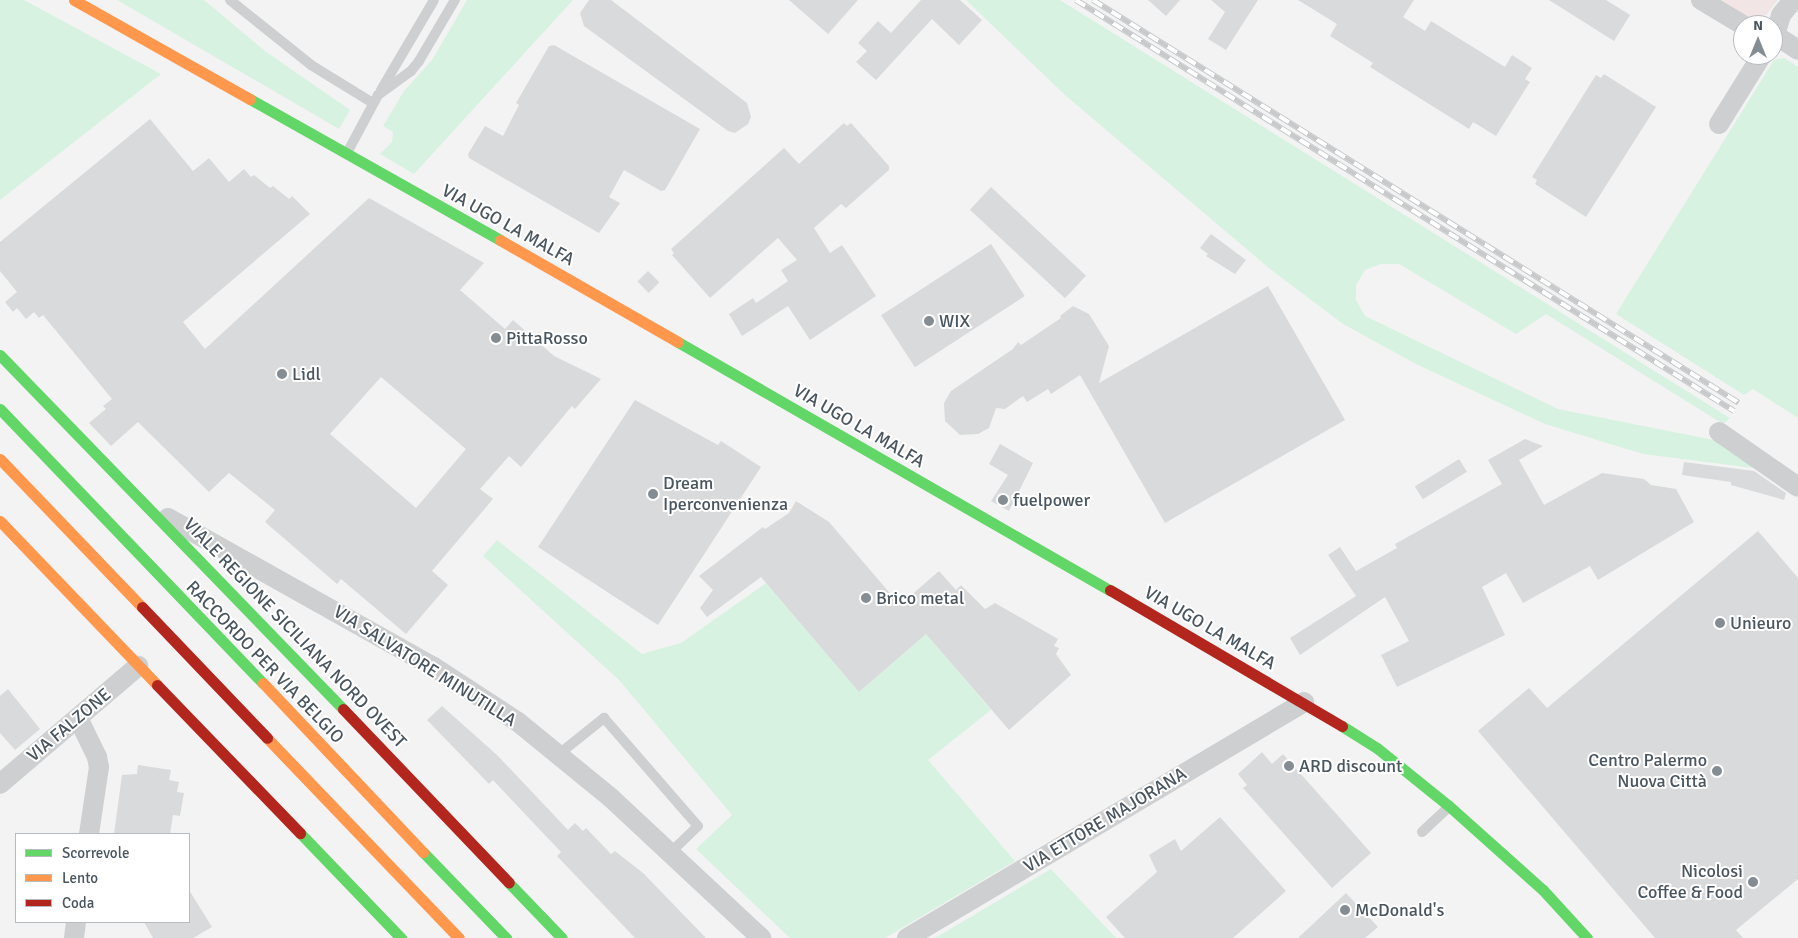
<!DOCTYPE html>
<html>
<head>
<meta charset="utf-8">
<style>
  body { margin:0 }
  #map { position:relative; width:1798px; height:938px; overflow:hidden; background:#f3f3f3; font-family:Signika,sans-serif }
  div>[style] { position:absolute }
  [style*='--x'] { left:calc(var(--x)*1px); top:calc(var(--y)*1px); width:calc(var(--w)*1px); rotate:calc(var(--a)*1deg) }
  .medical>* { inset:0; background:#f1e6e5 }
  .green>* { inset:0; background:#d8f2e1 }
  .building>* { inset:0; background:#d9dadb; transform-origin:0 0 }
  .lane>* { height:10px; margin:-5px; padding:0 5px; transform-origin:5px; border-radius:5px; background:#cdcfd1 }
  .street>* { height:20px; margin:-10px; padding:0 10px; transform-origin:10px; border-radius:10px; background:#cdcfd1 }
  .fast>* { height:11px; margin:-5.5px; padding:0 5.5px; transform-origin:5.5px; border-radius:5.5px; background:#63d668 }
  .slow>* { height:11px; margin:-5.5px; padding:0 5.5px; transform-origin:5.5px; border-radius:5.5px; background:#ff974d }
  .jam>* { height:11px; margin:-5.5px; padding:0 5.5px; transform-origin:5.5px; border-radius:5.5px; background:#b3261e }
  .rail>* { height:5.5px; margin-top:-2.75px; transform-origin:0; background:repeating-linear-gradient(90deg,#fff 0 11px,#c8c9cb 0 22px); box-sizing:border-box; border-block:1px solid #c8c9cb }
  .dots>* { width:14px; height:14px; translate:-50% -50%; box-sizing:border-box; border:2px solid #fff; border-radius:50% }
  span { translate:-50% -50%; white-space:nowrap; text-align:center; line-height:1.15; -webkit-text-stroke:4px #fff; paint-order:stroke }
  .street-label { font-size:18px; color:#495660 }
  .poi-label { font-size:18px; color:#495660 }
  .left { translate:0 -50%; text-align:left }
  .right { translate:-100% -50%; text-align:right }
  .legend { position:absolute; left:15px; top:833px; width:175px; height:90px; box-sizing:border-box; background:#fff; border:1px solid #b6bbbf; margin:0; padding:6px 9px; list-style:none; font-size:15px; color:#495660 }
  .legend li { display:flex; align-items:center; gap:10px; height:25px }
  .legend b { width:25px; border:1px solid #b6bbbf }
  .north { position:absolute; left:1733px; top:15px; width:50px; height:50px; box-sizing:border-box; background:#fff; border:1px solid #b6bbbf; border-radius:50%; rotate:0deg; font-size:14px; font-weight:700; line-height:20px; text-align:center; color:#495660 }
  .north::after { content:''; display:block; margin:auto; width:18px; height:22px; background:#848d93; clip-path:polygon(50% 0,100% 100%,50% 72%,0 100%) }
</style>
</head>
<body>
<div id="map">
  <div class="medical">
    <i style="clip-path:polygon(1716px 0,1778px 0,1766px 15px,1751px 22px)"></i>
  </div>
  <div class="green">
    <i style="clip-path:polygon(0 0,24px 0,161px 74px,0 200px)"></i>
    <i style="clip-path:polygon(117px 0,204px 0,265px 51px,350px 110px,339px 129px)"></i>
    <i style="clip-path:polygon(467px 0,573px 0,414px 174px,380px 154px,392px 142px,393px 132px,383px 126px,404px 91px,432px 60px)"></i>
    <i style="clip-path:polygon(966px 0,1060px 0,1730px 418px,1723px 424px,1546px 314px,1516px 334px,1399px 264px,1381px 264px,1365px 270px,1356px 285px,1356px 300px,1365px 316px,1558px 409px,1714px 440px,1769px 470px,1643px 454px,1545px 424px,1416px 364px,1343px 324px,1270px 269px,1065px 95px)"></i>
    <i style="clip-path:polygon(1784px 58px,1798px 67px,1798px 418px,1753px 389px,1744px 395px,1616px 314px,1774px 60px)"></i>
    <i style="clip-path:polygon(497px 540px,642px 654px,681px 643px,766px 583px,859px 692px,926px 634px,991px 710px,928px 760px,1015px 861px,885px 938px,790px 938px,696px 849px,732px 815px,619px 680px,483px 556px)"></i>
    <i style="clip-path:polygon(1051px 869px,1116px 938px,935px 938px)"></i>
  </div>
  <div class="building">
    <i style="clip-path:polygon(589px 0,611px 0,747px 103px,751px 117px,748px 124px,735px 133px,728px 131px,584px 26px,580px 13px)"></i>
    <i style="clip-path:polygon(789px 0,858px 0,828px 34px)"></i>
    <i style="clip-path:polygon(921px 0,960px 0,982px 20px,959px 45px,932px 19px,876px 80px,856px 62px,867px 51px,858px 43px,878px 21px,891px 33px)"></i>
    <i style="clip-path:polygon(1148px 0,1180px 0,1166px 16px)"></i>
    <i style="clip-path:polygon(1211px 0,1258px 0,1226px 50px,1208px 39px,1225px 12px)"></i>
    <i style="clip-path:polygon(1298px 0,1414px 0,1403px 17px,1425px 31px,1431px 21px,1505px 67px,1512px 55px,1532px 68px,1525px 79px,1530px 82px,1496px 136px,1473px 122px,1469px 129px,1370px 67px,1373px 63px,1330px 36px,1337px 24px)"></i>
    <i style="clip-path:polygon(1549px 0,1606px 0,1630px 15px,1614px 41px)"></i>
    <i style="clip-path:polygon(554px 45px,700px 129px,665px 190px,661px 191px,624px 170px,609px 197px,620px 203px,599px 233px,469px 158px,468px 154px,485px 126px,503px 136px,519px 105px,516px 103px,549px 46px)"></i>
    <i style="clip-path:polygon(1604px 74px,1656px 107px,1586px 217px,1535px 184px,1537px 180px,1532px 177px,1596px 75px,1601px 78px)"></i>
    <i style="clip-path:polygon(evenodd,150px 119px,193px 171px,209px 158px,229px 182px,244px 169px,251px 177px,254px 175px,270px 188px,273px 186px,289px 199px,292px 196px,310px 214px,183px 322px,205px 349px,369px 198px,484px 263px,460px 290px,505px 329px,513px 320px,554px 356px,601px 379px,575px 409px,572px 406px,521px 467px,509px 456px,480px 489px,493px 499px,432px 571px,448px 585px,406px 634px,341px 579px,337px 584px,265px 522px,275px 510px,229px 473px,209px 492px,138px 422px,111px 446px,89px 423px,106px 409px,103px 406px,112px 399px,43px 315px,39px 318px,34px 312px,26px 319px,17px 308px,13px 312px,5px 302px,17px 292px,0 271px,0 242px,150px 119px,381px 377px,466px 449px,416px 508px,330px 434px,381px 377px)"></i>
    <i style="clip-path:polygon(844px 123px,847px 126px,851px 123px,889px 166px,889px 170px,846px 208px,841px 204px,814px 228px,830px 253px,842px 245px,876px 296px,810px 340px,788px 306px,742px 336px,729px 314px,753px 298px,756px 303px,788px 281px,781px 270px,797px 260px,778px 238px,710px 298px,672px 255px,674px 253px,671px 249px,784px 148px,799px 164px)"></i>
    <i style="left:991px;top:187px;width:130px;height:31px;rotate:43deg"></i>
    <i style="clip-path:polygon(1211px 234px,1246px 260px,1235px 274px,1206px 256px,1208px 254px,1200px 248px)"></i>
    <i style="left:991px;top:244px;width:62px;height:131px;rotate:57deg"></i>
    <i style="left:648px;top:271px;width:16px;height:15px;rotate:45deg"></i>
    <i style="clip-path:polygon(1268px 286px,1345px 420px,1165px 523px,1080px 375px,1051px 394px,1048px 389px,1027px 402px,1023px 396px,1005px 409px,996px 408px,989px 428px,978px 434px,960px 435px,945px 421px,944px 403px,951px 391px,1013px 349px,1018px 342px,1021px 345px,1061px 318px,1060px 316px,1073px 306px,1089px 314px,1109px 346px,1099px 383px)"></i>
    <i style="clip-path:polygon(635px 400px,718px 445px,721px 441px,761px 467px,658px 625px,538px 547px)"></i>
    <i style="clip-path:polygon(1525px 439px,1543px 446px,1519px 460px,1544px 505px,1602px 473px,1644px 479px,1651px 485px,1676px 489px,1694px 522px,1598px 580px,1590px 566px,1523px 603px,1506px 573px,1482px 587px,1505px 635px,1397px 687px,1381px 655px,1409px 641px,1385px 597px,1300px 655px,1290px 638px,1356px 596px,1328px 555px,1340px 547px,1356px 571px,1397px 548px,1395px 544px,1502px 484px,1488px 460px)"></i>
    <i style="clip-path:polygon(1000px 444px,1033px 463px,1009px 511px,991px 501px,1008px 475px,989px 464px)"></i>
    <i style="left:1459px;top:459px;width:15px;height:52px;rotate:58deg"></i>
    <i style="clip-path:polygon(1684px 462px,1754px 471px,1786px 493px,1784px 500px,1731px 485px,1731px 482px,1682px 475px)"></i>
    <i style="clip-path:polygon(796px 501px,829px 522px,900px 605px,939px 571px,956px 590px,961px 585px,985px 609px,995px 603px,1058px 639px,1054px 646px,1059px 648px,1056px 654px,1071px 675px,1009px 730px,926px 634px,859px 692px,761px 577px,707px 617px,700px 608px,713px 590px,699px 576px,763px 527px,765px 529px,789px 513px)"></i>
    <i style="clip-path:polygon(1758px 531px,1798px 578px,1798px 879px,1736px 930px,1743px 938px,1655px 938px,1478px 731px,1529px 688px,1547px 708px)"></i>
    <i style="clip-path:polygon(8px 689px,40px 729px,15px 750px,0 733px,0 696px)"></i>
    <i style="clip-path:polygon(442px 706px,497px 755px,568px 830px,575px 823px,583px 831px,586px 828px,611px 854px,615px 851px,643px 873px,706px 938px,635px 938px,557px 856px,561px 852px,493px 780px,489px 784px,427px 720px)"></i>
    <i style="clip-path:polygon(1262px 752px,1272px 764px,1283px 754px,1371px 853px,1332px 888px,1243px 788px,1247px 785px,1238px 774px)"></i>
    <i style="clip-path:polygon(138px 765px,171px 770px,169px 780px,179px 782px,177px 792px,184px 793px,180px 816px,173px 815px,170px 834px,114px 834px,122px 775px,137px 774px)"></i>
    <i style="clip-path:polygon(1220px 817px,1286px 891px,1233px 938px,1125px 938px,1106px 917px,1157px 872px,1149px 855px,1175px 839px,1181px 851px)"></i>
    <i style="clip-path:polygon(189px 890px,212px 927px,193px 938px,153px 938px,144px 922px,189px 922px)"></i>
    <i style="clip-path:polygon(1346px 893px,1378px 927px,1365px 938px,1298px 938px)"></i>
  </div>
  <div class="lane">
    <i style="--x:230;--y:0;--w:104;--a:38.7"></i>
    <i style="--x:311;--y:65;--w:73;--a:31.5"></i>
    <i style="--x:381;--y:90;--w:104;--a:-59.5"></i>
    <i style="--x:347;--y:153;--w:66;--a:-61.9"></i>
    <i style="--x:378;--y:95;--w:41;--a:-36"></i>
    <i style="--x:411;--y:71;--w:13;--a:-51"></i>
    <i style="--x:419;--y:61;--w:71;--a:-59.5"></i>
    <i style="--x:559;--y:754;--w:58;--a:-38.7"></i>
    <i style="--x:604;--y:718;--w:143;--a:49"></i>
    <i style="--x:698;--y:826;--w:37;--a:136"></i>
    <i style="--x:1422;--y:832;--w:37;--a:-43"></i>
  </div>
  <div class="street">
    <i style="--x:1701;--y:0;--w:49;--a:30.8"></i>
    <i style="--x:1775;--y:35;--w:21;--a:-73"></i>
    <i style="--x:1781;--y:15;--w:19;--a:-51"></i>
    <i style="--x:1773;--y:38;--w:4;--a:-56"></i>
    <i style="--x:1775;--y:35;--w:27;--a:33"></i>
    <i style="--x:1719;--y:124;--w:81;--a:-58.1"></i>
    <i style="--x:1719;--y:432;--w:96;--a:34.8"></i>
    <i style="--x:168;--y:518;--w:305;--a:29.3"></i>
    <i style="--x:434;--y:667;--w:100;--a:33.2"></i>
    <i style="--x:518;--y:722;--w:119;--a:39.2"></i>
    <i style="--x:610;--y:797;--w:207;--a:43"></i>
    <i style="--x:78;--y:718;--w:43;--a:64"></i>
    <i style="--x:97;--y:757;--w:10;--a:79"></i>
    <i style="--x:99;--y:767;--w:68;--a:98.5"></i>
    <i style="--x:0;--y:784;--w:182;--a:-40.5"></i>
    <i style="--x:74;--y:938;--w:16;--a:-83"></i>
    <i style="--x:907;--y:938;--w:462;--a:-30.7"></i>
  </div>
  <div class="fast">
    <i style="--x:250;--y:99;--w:287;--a:29.4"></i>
    <i style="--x:678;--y:342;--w:498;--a:29.9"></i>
    <i style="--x:0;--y:355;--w:493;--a:45.9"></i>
    <i style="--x:0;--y:409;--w:380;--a:46.2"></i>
    <i style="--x:1342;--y:726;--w:41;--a:32.2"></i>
    <i style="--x:1377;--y:748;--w:92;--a:38.9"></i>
    <i style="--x:1449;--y:806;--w:126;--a:41.8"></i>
    <i style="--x:1543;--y:890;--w:65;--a:47.5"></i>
    <i style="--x:300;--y:833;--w:146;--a:46.1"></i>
    <i style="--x:423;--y:852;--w:120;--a:46"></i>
    <i style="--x:509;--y:883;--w:76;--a:46.1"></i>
  </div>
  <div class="slow">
    <i style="--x:74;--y:0;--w:202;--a:29.4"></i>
    <i style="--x:500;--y:240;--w:205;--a:29.8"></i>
    <i style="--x:0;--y:459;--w:205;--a:46.2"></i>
    <i style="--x:0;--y:521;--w:227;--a:46.2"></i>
    <i style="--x:263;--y:683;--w:233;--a:46.6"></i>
    <i style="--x:267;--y:738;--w:277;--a:46.2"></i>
  </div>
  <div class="jam">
    <i style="--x:1110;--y:590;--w:269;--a:30.4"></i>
    <i style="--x:142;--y:607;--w:181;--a:46.3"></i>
    <i style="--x:157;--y:685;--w:206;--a:46"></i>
    <i style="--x:343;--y:709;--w:240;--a:46.3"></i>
  </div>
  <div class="rail">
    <i style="--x:1076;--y:0;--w:776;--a:31.99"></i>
    <i style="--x:1093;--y:0;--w:761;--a:31.96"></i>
  </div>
  <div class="dots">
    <i style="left:929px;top:321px;background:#848d93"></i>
    <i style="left:496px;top:338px;background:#848d93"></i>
    <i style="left:282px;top:374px;background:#848d93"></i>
    <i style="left:653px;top:494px;background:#848d93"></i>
    <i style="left:1003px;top:500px;background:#848d93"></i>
    <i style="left:866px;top:598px;background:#848d93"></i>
    <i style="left:1720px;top:623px;background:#848d93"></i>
    <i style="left:1289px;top:766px;background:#848d93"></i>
    <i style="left:1717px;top:771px;background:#848d93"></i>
    <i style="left:1753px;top:882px;background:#848d93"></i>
    <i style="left:1345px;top:910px;background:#848d93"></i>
  </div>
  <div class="street-label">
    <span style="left:508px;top:225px;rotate:29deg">VIA UGO LA MALFA</span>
    <span style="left:859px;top:426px;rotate:30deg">VIA UGO LA MALFA</span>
    <span style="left:1210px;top:628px;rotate:30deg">VIA UGO LA MALFA</span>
    <span style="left:295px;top:633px;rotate:46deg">VIALE REGIONE SICILIANA NORD OVEST</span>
    <span style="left:265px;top:662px;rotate:46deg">RACCORDO PER VIA BELGIO</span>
    <span style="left:425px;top:666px;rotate:32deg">VIA SALVATORE MINUTILLA</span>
    <span style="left:69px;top:725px;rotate:-40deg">VIA FALZONE</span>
    <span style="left:1105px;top:820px;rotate:-31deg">VIA ETTORE MAJORANA</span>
  </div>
  <div class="poi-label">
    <span class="left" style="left:939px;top:321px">WIX</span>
    <span class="left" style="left:506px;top:338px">PittaRosso</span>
    <span class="left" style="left:292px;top:374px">Lidl</span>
    <span class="left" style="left:663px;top:494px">Dream<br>Iperconvenienza</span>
    <span class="left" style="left:1013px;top:500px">fuelpower</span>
    <span class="left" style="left:876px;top:598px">Brico metal</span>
    <span class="left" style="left:1730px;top:623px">Unieuro</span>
    <span class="right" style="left:1707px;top:771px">Centro Palermo<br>Nuova Città</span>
    <span class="left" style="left:1299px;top:766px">ARD discount</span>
    <span class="right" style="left:1743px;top:882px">Nicolosi<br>Coffee &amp; Food</span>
    <span class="left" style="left:1355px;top:910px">McDonald's</span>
  </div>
  <ul class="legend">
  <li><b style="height:6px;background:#63d668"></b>Scorrevole</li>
  <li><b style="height:6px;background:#ff974d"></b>Lento</li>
  <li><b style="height:6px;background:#b3261e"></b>Coda</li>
  </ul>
  <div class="north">N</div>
</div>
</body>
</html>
